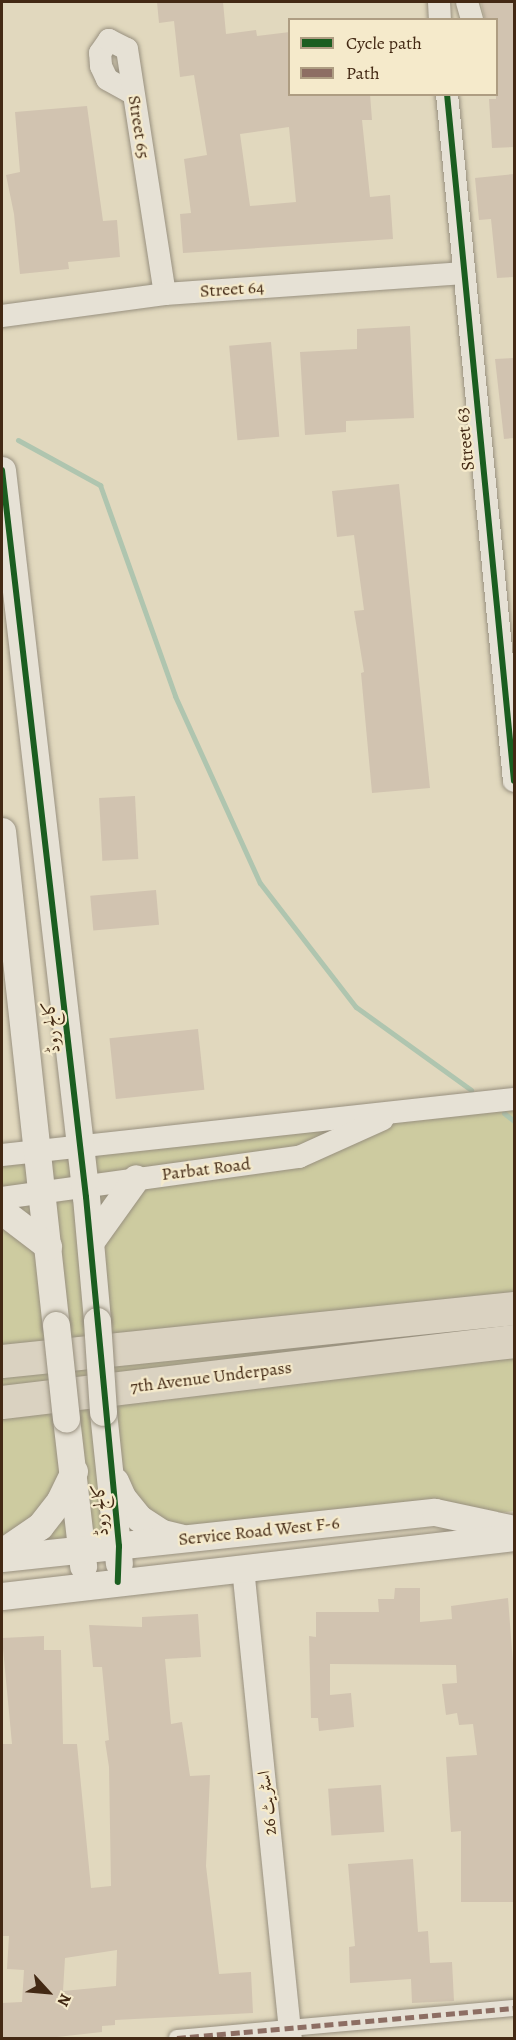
<!DOCTYPE html>
<html>
<head>
<meta charset="utf-8">
<style>
  body { margin:0 }
  #map { position:relative; width:516px; height:2040px; overflow:hidden; background:#e1d8be; font-family:Alegreya,Amiri,serif }
  div>[style] { position:absolute }
  [style*='--x'] { left:calc(var(--x)*1px); top:calc(var(--y)*1px); width:calc(var(--w)*1px); rotate:calc(var(--a)*1deg) }
  .green>* { inset:0; background:#cdcba0 }
  .stream>* { height:5px; margin:-2.5px; padding:0 2.5px; transform-origin:2.5px; border-radius:2.5px; background:#afc5af }
  .building>* { inset:0; background:#d1c3b0; transform-origin:0 0 }
  .roads { filter:drop-shadow(0 0 2px #98907f) drop-shadow(0 0 2px #98907f) }
  .pedestrian>* { height:16px; margin:-8px; padding:0 8px; transform-origin:8px; border-radius:8px; background:#e6e1d5 }
  .minor>* { height:22px; margin:-11px; padding:0 11px; transform-origin:11px; border-radius:11px; background:#e6e1d5 }
  .tertiary>* { height:27px; margin:-13.5px; padding:0 13.5px; transform-origin:13.5px; border-radius:13.5px; background:#e6e1d5 }
  .primary>* { height:33px; margin:-16.5px; padding:0 16.5px; transform-origin:16.5px; border-radius:16.5px; background:#dad2c1 }
  .bridges { filter:drop-shadow(0 0 2px #98907f) drop-shadow(0 0 2px #98907f) }
  .tertiary-bridge>* { height:27px; margin:-13.5px; padding:0 13.5px; transform-origin:13.5px; border-radius:13.5px; background:#e6e1d5 }
  .quiet>* { height:4.5px; margin-top:-2.25px; transform-origin:0; background:repeating-linear-gradient(90deg,#8d6e63 0 9px,transparent 0 13.5px) }
  .cycleway>* { height:6px; margin:-3px; padding:0 3px; transform-origin:3px; border-radius:3px; background:#1b5e20 }
  span { translate:-50% -50%; white-space:nowrap; text-align:center; line-height:1.15; -webkit-text-stroke:4.5px #f5eacb; paint-order:stroke }
  .street-label { font-size:18px; color:#432914 }
  .frame { position:absolute; inset:0; border:3px solid #432914; pointer-events:none }
  .legend { position:absolute; left:288px; top:18px; width:210px; height:78px; box-sizing:border-box; background:#f5eacb; border:2px solid #ae9d82; margin:0; padding:8px 10px; list-style:none; font-size:18px; color:#432914 }
  .legend li { display:flex; align-items:center; gap:12px; height:30px }
  .legend b { width:30px; border:2px solid #ae9d82 }
  .north { position:absolute; left:18px; top:1962px; width:60px; height:60px; -webkit-text-stroke:4px #f5eacb; paint-order:stroke; rotate:116deg; font-size:16px; font-weight:700; line-height:24px; text-align:center; color:#432914 }
  .north::after { content:''; display:block; margin:auto; width:21px; height:27px; background:#432914; clip-path:polygon(50% 0,100% 100%,50% 72%,0 100%) }
</style>
</head>
<body>
<div id="map">
  <div class="green">
    <i style="clip-path:polygon(514px 1108px,514px 1511px,2px 1565px,2px 1159px)"></i>
  </div>
  <div class="stream">
    <i style="--x:18;--y:440;--w:94;--a:28.8"></i>
    <i style="--x:100;--y:485;--w:224;--a:70.4"></i>
    <i style="--x:175;--y:696;--w:205;--a:65.6"></i>
    <i style="--x:260;--y:883;--w:157;--a:52.3"></i>
    <i style="--x:356;--y:1007;--w:142;--a:35.8"></i>
    <i style="--x:504;--y:1113;--w:13;--a:39"></i>
  </div>
  <div class="building">
    <i style="clip-path:polygon(evenodd,157px 2px,223px 2px,226px 34px,256px 30px,257px 36px,290px 32px,290px 94px,370px 94px,372px 120px,362px 120px,370px 197px,390px 195px,393px 239px,183px 253px,180px 214px,191px 213px,184px 159px,207px 155px,194px 75px,180px 77px,174px 21px,159px 23px,157px 2px,289px 127px,296px 202px,250px 206px,240px 134px,289px 127px)"></i>
    <i style="clip-path:polygon(481px 2px,514px 2px,514px 147px,492px 148px,489px 99px,496px 99px,496px 20px,485px 20px)"></i>
    <i style="clip-path:polygon(87px 106px,103px 221px,117px 220px,120px 257px,68px 262px,69px 269px,20px 274px,14px 214px,6px 175px,20px 172px,15px 112px)"></i>
    <i style="clip-path:polygon(514px 174px,514px 277px,497px 278px,491px 219px,479px 220px,475px 178px)"></i>
    <i style="clip-path:polygon(410px 326px,414px 418px,346px 421px,346px 432px,305px 435px,300px 352px,357px 349px,357px 329px)"></i>
    <i style="left:271px;top:342px;width:95px;height:42px;rotate:85deg"></i>
    <i style="clip-path:polygon(514px 358px,514px 438px,504px 439px,495px 359px)"></i>
    <i style="clip-path:polygon(399px 484px,430px 788px,372px 793px,361px 673px,364px 672px,354px 611px,364px 610px,354px 535px,337px 537px,332px 491px)"></i>
    <i style="left:135px;top:796px;width:63px;height:36px;rotate:87deg"></i>
    <i style="left:156px;top:890px;width:35px;height:66px;rotate:85deg"></i>
    <i style="left:198px;top:1029px;width:61px;height:89px;rotate:84deg"></i>
    <i style="clip-path:polygon(395px 1588px,420px 1588px,420px 1622px,452px 1619px,451px 1606px,508px 1598px,514px 1676px,514px 1902px,461px 1902px,461px 1831px,451px 1832px,446px 1757px,477px 1755px,473px 1724px,459px 1725px,457px 1713px,446px 1715px,442px 1684px,457px 1683px,456px 1665px,330px 1664px,330px 1695px,351px 1693px,354px 1727px,319px 1731px,318px 1718px,311px 1718px,309px 1636px,316px 1637px,316px 1612px,379px 1612px,378px 1599px,394px 1599px)"></i>
    <i style="clip-path:polygon(evenodd,198px 1614px,201px 1657px,165px 1659px,171px 1724px,182px 1722px,190px 1776px,210px 1775px,206px 1866px,219px 1974px,251px 1972px,253px 2013px,115px 2020px,115px 2025px,102px 2026px,102px 2032px,48px 2038px,2px 2038px,2px 2003px,22px 2002px,24px 1970px,7px 1969px,9px 1936px,2px 1936px,2px 1744px,12px 1744px,2px 1638px,44px 1636px,44px 1650px,61px 1650px,63px 1744px,77px 1744px,91px 1888px,111px 1886px,109px 1767px,105px 1741px,109px 1740px,102px 1667px,93px 1667px,89px 1625px,142px 1627px,142px 1617px,198px 1614px,117px 1950px,116px 1986px,63px 1991px,65px 1958px,117px 1950px)"></i>
    <i style="left:381px;top:1785px;width:47px;height:53px;rotate:86deg"></i>
    <i style="clip-path:polygon(413px 1859px,418px 1932px,428px 1931px,430px 1963px,452px 1962px,454px 2001px,412px 2003px,411px 1979px,350px 1983px,349px 1947px,355px 1946px,348px 1864px)"></i>
  </div>
  <div class="roads">
    <div class="pedestrian">
      <i style="--x:177;--y:2038;--w:338;--a:-5.1"></i>
    </div>
    <div class="minor">
      <i style="--x:439;--y:2;--w:18;--a:87"></i>
      <i style="--x:467;--y:2;--w:19;--a:74"></i>
      <i style="--x:130;--y:92;--w:26;--a:-151"></i>
      <i style="--x:107;--y:79;--w:14;--a:-115"></i>
      <i style="--x:101;--y:66;--w:13;--a:-94"></i>
      <i style="--x:100;--y:53;--w:16;--a:-55"></i>
      <i style="--x:109;--y:40;--w:20;--a:27"></i>
      <i style="--x:127;--y:49;--w:248;--a:81.2"></i>
      <i style="--x:447;--y:94;--w:690;--a:84.43"></i>
      <i style="--x:2;--y:316;--w:164;--a:-7.7"></i>
      <i style="--x:165;--y:294;--w:300;--a:-4"></i>
      <i style="--x:2;--y:1155;--w:515;--a:-6.24"></i>
      <i style="--x:2;--y:1198;--w:300;--a:-7.9"></i>
      <i style="--x:299;--y:1157;--w:92;--a:-24.3"></i>
      <i style="--x:243;--y:1568;--w:472;--a:84.2"></i>
    </div>
    <div class="tertiary">
      <i style="--x:2;--y:470;--w:732;--a:83.41"></i>
      <i style="--x:86;--y:1197;--w:124;--a:84.9"></i>
      <i style="--x:2;--y:831;--w:497;--a:83.8"></i>
      <i style="--x:2;--y:1211;--w:58;--a:37.3"></i>
      <i style="--x:91;--y:1241;--w:77;--a:-54.5"></i>
      <i style="--x:103;--y:1412;--w:152;--a:84"></i>
      <i style="--x:66;--y:1418;--w:149;--a:83.4"></i>
      <i style="--x:115;--y:1481;--w:17;--a:66"></i>
      <i style="--x:122;--y:1497;--w:27;--a:51"></i>
      <i style="--x:139;--y:1518;--w:27;--a:33"></i>
      <i style="--x:162;--y:1533;--w:18;--a:13"></i>
      <i style="--x:2;--y:1552;--w:46;--a:-34.4"></i>
      <i style="--x:40;--y:1526;--w:33;--a:-52"></i>
      <i style="--x:60;--y:1500;--w:32;--a:-64"></i>
      <i style="--x:2;--y:1558;--w:435;--a:-6.1"></i>
      <i style="--x:435;--y:1512;--w:81;--a:12.1"></i>
      <i style="--x:2;--y:1596;--w:515;--a:-6.57"></i>
    </div>
    <div class="primary">
      <i style="--x:2;--y:1361;--w:515;--a:-5.91"></i>
      <i style="--x:2;--y:1402;--w:516;--a:-6.79"></i>
    </div>
  </div>
  <div class="bridges">
    <div class="tertiary-bridge">
      <i style="--x:97;--y:1321;--w:91;--a:86.2"></i>
      <i style="--x:56;--y:1325;--w:94;--a:83.9"></i>
    </div>
  </div>
  <div class="quiet">
    <i style="--x:177;--y:2038;--w:338;--a:-5.1"></i>
  </div>
  <div class="cycleway">
    <i style="--x:447;--y:94;--w:690;--a:84.43"></i>
    <i style="--x:2;--y:470;--w:732;--a:83.41"></i>
    <i style="--x:86;--y:1197;--w:351;--a:84.6"></i>
    <i style="--x:119;--y:1546;--w:36;--a:92"></i>
  </div>
  <div class="street-label">
    <span style="left:139px;top:127px;rotate:81deg">Street 65</span>
    <span style="left:232px;top:289px;rotate:-4deg">Street 64</span>
    <span style="left:465px;top:439px;rotate:-96deg">Street 63</span>
    <span style="left:51px;top:1027px;rotate:-97deg">کالج روڈ</span>
    <span style="left:206px;top:1169px;rotate:-7deg">Parbat Road</span>
    <span style="left:211px;top:1377px;rotate:-7deg">7th Avenue Underpass</span>
    <span style="left:100px;top:1510px;rotate:-95deg">کالج روڈ</span>
    <span style="left:259px;top:1531px;rotate:-6deg">Service Road West F-6</span>
    <span style="left:267px;top:1803px;rotate:-96deg">اسٹریٹ 26</span>
  </div>
  <div class="frame"></div>
  <ul class="legend">
  <li><b style="height:8px;background:#1b5e20"></b>Cycle path</li>
  <li><b style="height:8px;background:#8d6e63"></b>Path</li>
  </ul>
  <div class="north">N</div>
</div>
</body>
</html>
